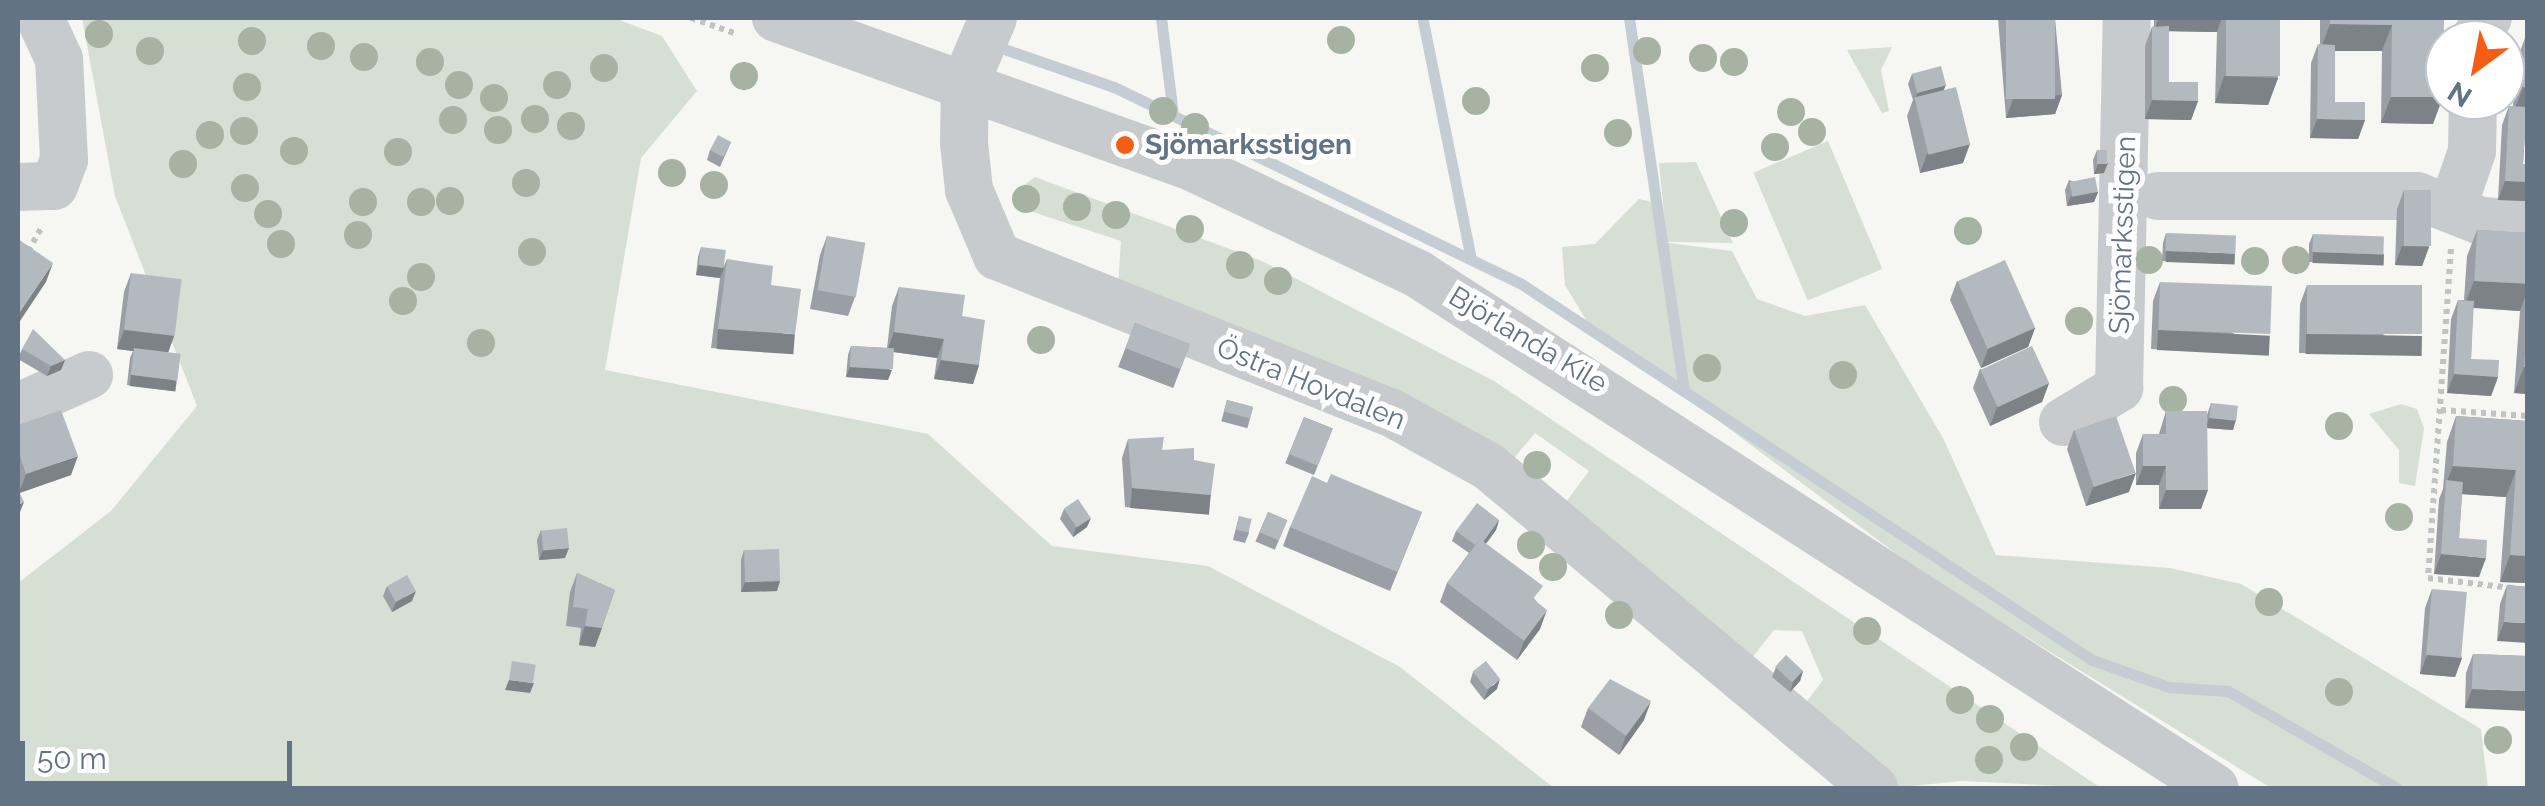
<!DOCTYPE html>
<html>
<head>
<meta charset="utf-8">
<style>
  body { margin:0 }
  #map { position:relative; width:2545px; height:806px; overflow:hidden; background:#f6f6f2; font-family:Raleway,sans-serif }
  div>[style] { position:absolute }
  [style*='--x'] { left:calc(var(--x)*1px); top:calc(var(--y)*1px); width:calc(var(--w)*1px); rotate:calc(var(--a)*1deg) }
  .green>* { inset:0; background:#d6dfd3; transform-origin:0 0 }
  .stream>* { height:11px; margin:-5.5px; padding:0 5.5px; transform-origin:5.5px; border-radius:5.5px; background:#c3cdd3 }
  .path>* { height:6px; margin-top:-3px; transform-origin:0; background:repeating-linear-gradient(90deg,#c0c2c4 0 5px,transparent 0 10px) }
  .minor>* { height:48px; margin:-24px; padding:0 24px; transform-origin:24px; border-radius:24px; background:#c8cbce }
  .trees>* { width:28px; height:28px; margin:-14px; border-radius:50%; background:#a6b3a3 }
  .wall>* { inset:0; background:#999fa4; transform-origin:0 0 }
  .shaded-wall>* { inset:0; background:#7d8286; transform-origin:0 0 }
  .building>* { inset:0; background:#b2b9bf; transform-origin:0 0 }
  .dots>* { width:28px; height:28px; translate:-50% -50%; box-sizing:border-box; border:5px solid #fff; border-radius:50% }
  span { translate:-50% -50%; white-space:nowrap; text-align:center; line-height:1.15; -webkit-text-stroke:10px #fff; paint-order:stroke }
  .poi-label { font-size:28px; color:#627386; font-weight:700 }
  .left { translate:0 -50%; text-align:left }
  .street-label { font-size:28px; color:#627386 }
  .frame { position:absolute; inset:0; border:20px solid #627386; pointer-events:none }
  .north { position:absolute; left:2425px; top:20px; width:100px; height:100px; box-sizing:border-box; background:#fff; border:2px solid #c0c7cf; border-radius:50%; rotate:212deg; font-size:28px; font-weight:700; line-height:40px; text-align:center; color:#627386 }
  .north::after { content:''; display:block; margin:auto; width:35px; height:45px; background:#f55d14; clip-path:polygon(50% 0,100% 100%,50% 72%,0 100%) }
  .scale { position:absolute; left:20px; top:741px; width:272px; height:45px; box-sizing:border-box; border:5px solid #627386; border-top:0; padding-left:12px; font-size:30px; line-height:35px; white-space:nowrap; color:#627386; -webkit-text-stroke:8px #fff; paint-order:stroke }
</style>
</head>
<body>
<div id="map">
  <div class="green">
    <i style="clip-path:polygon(82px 18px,614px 18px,662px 36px,697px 91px,641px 158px,605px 370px,928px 434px,1052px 546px,1208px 566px,1400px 667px,1554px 788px,18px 788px,18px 583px,111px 511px,197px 406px,115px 196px)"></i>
    <i style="clip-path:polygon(1892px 47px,1881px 70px,1889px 111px,1882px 113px,1847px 50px)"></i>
    <i style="left:1828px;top:141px;width:139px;height:81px;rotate:67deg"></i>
    <i style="clip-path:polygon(1696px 162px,1733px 243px,1667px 242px,1659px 163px)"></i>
    <i style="clip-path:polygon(1035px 177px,1262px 261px,1494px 381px,2101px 788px,1963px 781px,1890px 788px,1799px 712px,1823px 680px,1802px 631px,1774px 630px,1747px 664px,1560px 510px,1589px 471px,1535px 433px,1505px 469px,1118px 288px,1121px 241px,1030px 211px,1024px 185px)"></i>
    <i style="clip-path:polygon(1639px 199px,1655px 203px,1661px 242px,1732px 251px,1757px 299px,1805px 316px,1865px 305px,1944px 440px,1996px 555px,2170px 568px,2241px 584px,2481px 729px,2488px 788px,2271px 788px,1922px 573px,1588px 323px,1565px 285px,1562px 247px,1595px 244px)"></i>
    <i style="clip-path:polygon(2401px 404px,2417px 409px,2424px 428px,2415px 486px,2399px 483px,2399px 450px,2369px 414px)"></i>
  </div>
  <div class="stream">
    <i style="--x:1161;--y:18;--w:98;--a:82.9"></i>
    <i style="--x:1629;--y:18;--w:377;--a:81.6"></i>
    <i style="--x:1423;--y:21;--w:243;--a:78.6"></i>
    <i style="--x:1007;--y:50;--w:113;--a:19.1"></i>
    <i style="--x:1114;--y:87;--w:451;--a:25.8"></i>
    <i style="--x:1520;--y:283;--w:685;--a:33.39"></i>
    <i style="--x:2092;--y:660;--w:82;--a:19.3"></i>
    <i style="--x:2169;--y:687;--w:59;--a:3.9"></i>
    <i style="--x:2228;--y:691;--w:195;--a:29.9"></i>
  </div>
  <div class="path">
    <i style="--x:691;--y:18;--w:49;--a:19.2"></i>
    <i style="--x:2451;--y:249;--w:330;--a:94"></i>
    <i style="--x:2428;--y:578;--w:101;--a:6.8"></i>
    <i style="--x:28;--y:251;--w:28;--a:-60"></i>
    <i style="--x:2441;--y:410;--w:87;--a:3.9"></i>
  </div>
  <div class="minor">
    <i style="--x:776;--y:18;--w:444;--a:19.7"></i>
    <i style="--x:1194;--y:168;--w:248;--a:25.3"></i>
    <i style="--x:1418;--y:274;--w:948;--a:32.82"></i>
    <i style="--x:993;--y:18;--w:72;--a:113"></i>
    <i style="--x:965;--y:84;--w:59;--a:91"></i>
    <i style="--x:964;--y:143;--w:47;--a:83.9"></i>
    <i style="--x:969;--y:190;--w:72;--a:67"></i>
    <i style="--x:997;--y:256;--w:423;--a:21.7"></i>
    <i style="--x:1390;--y:412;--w:112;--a:28.9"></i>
    <i style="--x:1488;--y:466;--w:503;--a:39.83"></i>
    <i style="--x:2474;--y:40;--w:26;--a:-58"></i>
    <i style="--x:18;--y:187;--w:36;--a:-2"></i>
    <i style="--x:54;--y:186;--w:28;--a:-69"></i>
    <i style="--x:64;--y:160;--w:101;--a:-92.8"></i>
    <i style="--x:59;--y:59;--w:45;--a:-114.9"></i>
    <i style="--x:2158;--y:196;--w:259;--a:0"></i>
    <i style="--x:2417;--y:196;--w:69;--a:21.3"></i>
    <i style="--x:2481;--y:221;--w:47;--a:3.7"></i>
    <i style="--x:2453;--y:206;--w:58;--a:-70.9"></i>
    <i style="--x:2472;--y:151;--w:51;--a:-88.9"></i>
    <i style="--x:18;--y:407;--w:78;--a:-24.3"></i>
    <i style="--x:2063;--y:422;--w:66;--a:-31.3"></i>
    <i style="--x:2119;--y:388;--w:370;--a:-88.8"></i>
  </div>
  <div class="trees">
    <i style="left:99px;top:34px"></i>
    <i style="left:1341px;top:40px"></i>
    <i style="left:252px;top:41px"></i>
    <i style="left:321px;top:46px"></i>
    <i style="left:150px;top:51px"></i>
    <i style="left:1647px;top:51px"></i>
    <i style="left:364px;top:57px"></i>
    <i style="left:1703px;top:58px"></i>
    <i style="left:430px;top:62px"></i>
    <i style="left:1734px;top:62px"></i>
    <i style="left:604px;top:68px"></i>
    <i style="left:1595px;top:68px"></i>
    <i style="left:744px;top:76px"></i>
    <i style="left:459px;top:85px"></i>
    <i style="left:557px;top:85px"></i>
    <i style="left:247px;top:87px"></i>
    <i style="left:494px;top:98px"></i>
    <i style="left:1476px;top:101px"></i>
    <i style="left:1163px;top:111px"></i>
    <i style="left:1791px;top:112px"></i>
    <i style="left:535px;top:119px"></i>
    <i style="left:453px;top:120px"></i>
    <i style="left:571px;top:126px"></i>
    <i style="left:1195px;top:127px"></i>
    <i style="left:498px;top:130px"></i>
    <i style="left:244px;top:131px"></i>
    <i style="left:1812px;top:132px"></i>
    <i style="left:1618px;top:133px"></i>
    <i style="left:210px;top:135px"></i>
    <i style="left:1775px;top:147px"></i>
    <i style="left:294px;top:151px"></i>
    <i style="left:398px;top:152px"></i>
    <i style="left:183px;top:164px"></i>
    <i style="left:672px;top:173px"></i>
    <i style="left:526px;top:183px"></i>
    <i style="left:714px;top:185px"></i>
    <i style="left:245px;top:188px"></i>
    <i style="left:1026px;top:199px"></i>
    <i style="left:450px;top:201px"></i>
    <i style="left:363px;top:202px"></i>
    <i style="left:421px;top:202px"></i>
    <i style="left:1077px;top:207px"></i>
    <i style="left:268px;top:214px"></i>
    <i style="left:1116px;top:215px"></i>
    <i style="left:1734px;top:223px"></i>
    <i style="left:1190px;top:229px"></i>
    <i style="left:1968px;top:231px"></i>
    <i style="left:358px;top:235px"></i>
    <i style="left:281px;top:244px"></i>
    <i style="left:532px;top:252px"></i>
    <i style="left:2149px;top:260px"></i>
    <i style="left:2296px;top:260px"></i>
    <i style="left:2255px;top:261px"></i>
    <i style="left:1240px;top:265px"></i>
    <i style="left:421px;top:277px"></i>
    <i style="left:1278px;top:281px"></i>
    <i style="left:403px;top:301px"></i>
    <i style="left:2079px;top:321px"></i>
    <i style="left:1041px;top:340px"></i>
    <i style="left:481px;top:343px"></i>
    <i style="left:1707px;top:368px"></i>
    <i style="left:1843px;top:375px"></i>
    <i style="left:2173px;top:400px"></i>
    <i style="left:2339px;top:426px"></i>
    <i style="left:1537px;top:465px"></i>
    <i style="left:2399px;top:517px"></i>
    <i style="left:1531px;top:545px"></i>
    <i style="left:1553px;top:567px"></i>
    <i style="left:2269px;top:602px"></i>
    <i style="left:1619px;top:615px"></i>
    <i style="left:1867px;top:631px"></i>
    <i style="left:2339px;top:692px"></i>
    <i style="left:1960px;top:700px"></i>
    <i style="left:1990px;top:719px"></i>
    <i style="left:2498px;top:740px"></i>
    <i style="left:2024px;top:747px"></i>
    <i style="left:1989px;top:760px"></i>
  </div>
  <div class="wall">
    <i style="clip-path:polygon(1998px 18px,2055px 18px,2062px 95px,2055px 114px,2006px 118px)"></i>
    <i style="clip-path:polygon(2154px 18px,2280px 18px,2278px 78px,2268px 105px,2215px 103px,2217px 32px,2169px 31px,2169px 82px,2198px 101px,2191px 120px,2145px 119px,2145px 46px,2152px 27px,2154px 26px)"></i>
    <i style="clip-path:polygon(2320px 18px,2444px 18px,2433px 124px,2381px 123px,2382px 51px,2335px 51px,2335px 102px,2365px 120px,2358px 139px,2310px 138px,2311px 63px,2318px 44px,2320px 44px)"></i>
    <i style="clip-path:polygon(2525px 38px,2528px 39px,2528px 115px,2526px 115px,2523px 164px,2528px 165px,2528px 201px,2498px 200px,2502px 125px,2509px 106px,2513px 106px,2515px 65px)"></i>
    <i style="clip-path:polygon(1912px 74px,1944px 90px,1963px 163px,1920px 173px,1907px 116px,1913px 100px,1908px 84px)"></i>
    <i style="clip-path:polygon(731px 142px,720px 167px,707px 160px,710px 150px)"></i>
    <i style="clip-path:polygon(2097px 150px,2104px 173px,2094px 174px,2093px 160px)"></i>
    <i style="clip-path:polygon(2069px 180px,2098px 192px,2094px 202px,2067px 206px,2065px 190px)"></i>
    <i style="clip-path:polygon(2404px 190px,2429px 247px,2422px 266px,2395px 265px,2397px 209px)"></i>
    <i style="clip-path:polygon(2477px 230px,2528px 233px,2528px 394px,2514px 393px,2520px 311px,2473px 308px,2471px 359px,2498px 377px,2491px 396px,2447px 393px,2451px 319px,2458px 300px,2464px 300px,2467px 256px)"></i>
    <i style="clip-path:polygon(2166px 233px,2232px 264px,2162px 261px,2163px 243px)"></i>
    <i style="clip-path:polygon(2313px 234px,2384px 254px,2380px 264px,2309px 262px,2309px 244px)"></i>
    <i style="clip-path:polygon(827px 236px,855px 297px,848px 316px,810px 309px,820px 255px)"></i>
    <i style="clip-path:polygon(701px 247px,724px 266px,727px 259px,771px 285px,788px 353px,711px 348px,720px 278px,696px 275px,698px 257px)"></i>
    <i style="clip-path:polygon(131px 273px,174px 336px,168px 353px,173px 391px,127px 385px,130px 358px,133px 351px,117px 349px,124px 292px)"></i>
    <i style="clip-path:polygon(1957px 281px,2035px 328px,2028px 347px,1981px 368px,1950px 300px)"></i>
    <i style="clip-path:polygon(2160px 282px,2263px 354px,2151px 349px,2153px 301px)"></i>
    <i style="clip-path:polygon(2307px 285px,2415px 355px,2299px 353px,2300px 304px)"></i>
    <i style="clip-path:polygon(899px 287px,962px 316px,979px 365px,973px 384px,934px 379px,937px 358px,893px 352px,888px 380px,846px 377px,848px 355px,851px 346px,887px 348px,892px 306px)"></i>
    <i style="left:1135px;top:323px;width:59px;height:47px;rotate:21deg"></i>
    <i style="clip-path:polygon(22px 349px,65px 360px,61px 370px,47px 376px,18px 359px)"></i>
    <i style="clip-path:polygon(1980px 369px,2049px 383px,2042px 402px,1990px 426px,1973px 388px)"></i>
    <i style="left:1227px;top:400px;width:27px;height:22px;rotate:15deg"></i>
    <i style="clip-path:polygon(2211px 403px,2233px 430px,2207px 428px,2201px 509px,2159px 509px,2159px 485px,2136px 485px,2136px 453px,2143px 434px,2159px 434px,2166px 411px,2207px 415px)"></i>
    <i style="clip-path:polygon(2456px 416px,2528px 421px,2528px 583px,2500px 582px,2506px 497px,2462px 494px,2459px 538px,2479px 577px,2434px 574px,2439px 499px,2443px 489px,2447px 442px)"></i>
    <i style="left:1304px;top:417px;width:31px;height:50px;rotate:22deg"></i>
    <i style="clip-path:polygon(18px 425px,71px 475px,20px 493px,20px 512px,18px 513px)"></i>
    <i style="clip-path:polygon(2074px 430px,2129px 492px,2086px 506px,2067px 449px)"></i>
    <i style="clip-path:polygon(1128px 439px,1194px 460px,1211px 495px,1204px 514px,1125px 507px,1122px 458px)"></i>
    <i style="clip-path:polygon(1327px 483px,1422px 512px,1390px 591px,1283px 546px,1290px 527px)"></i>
    <i style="clip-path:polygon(1064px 509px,1087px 527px,1073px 537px,1060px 519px)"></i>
    <i style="left:1268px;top:512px;width:21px;height:32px;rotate:23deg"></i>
    <i style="clip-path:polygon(1239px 516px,1249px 533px,1245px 543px,1233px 540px)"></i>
    <i style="clip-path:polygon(1499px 520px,1496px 530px,1486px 544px,1537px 602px,1540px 629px,1517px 660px,1440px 602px,1447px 583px,1469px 553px,1452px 541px,1456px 531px)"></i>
    <i style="clip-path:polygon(541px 530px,565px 558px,539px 560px,537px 540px)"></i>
    <i style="clip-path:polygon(744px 550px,777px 591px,741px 592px,741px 560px)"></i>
    <i style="clip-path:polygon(577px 573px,615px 590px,595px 647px,579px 645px,581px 628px,566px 626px,570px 592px)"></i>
    <i style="clip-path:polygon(2507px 585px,2528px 587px,2497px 641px,2500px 604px)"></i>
    <i style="clip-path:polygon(387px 586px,412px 601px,392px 612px,383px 596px)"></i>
    <i style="clip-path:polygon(2432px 589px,2462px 658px,2455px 677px,2420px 674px,2425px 608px)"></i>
    <i style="clip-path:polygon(2473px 654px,2528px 656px,2465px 708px,2466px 673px)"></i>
    <i style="clip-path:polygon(1776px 667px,1803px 671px,1800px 681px,1790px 692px,1772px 677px)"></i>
    <i style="clip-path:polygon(1473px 672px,1497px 689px,1484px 700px,1470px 682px)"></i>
    <i style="clip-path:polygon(1588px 708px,1644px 720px,1619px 755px,1581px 727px)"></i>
  </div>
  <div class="shaded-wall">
    <i style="clip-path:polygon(2159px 18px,2222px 18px,2217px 32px,2154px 31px)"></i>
    <i style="clip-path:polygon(2330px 24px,2392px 25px,2382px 51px,2320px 51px)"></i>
    <i style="clip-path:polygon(2224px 76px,2278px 78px,2268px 105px,2215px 103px)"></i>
    <i style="clip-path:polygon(1946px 85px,1942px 94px,1914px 103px,1917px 93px)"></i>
    <i style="clip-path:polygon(2523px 87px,2528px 88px,2528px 115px,2513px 114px)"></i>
    <i style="clip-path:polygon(2062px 95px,2055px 114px,2006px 118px,2013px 99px)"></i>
    <i style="clip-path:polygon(2391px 97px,2443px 97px,2433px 124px,2381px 123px)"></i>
    <i style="clip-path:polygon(2152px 100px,2198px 101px,2191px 120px,2145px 119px)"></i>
    <i style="clip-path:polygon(2317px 119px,2365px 120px,2358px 139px,2310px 138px)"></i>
    <i style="clip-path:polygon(1970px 144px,1963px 163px,1920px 173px,1927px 154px)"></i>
    <i style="clip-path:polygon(2108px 163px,2104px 173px,2094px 174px,2098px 164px)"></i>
    <i style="clip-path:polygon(2505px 181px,2528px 182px,2528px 201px,2498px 200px)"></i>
    <i style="clip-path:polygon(2098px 192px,2094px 202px,2067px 206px,2071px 196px)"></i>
    <i style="clip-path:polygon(2402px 246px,2429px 247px,2422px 266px,2395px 265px)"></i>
    <i style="left:2166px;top:251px;width:69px;height:11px;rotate:2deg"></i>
    <i style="left:2313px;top:252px;width:71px;height:11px;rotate:2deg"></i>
    <i style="clip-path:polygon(53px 263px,46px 282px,18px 324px,19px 313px)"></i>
    <i style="clip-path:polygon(699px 265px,724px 268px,720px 278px,696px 275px)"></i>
    <i style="clip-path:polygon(2474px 281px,2528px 284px,2528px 289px,2520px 311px,2464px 307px)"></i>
    <i style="clip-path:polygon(2035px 328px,2028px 347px,1981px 368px,1988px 349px)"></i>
    <i style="left:718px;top:329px;width:77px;height:20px;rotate:4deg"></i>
    <i style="clip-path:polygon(124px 330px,174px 336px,167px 355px,117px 349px)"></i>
    <i style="left:2158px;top:330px;width:112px;height:20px;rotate:3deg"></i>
    <i style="clip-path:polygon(894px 332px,944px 339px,937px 358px,887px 351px)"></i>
    <i style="left:2306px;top:334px;width:116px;height:20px;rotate:1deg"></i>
    <i style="clip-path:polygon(65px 360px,61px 370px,47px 376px,51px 366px)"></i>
    <i style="clip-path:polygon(941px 360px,979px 365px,973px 384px,934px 379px)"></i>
    <i style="clip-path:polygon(850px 367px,892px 370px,888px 380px,846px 377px)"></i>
    <i style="clip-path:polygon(2524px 367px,2528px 367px,2528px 394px,2514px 393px)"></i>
    <i style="clip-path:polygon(2454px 374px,2498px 377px,2491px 396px,2447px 393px)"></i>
    <i style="left:131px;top:375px;width:46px;height:11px;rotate:7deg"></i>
    <i style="clip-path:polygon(2049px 383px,2042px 402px,1990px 426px,1997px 407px)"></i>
    <i style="clip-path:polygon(2209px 418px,2236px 420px,2233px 430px,2206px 428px)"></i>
    <i style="clip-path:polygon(78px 456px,71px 475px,19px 493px,26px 474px)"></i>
    <i style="clip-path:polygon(2143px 466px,2166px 466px,2159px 485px,2136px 485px)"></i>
    <i style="clip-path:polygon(2453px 466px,2516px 470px,2506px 497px,2445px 493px,2446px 484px)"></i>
    <i style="clip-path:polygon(2136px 473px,2129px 492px,2086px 506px,2093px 487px)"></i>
    <i style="left:1132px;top:488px;width:79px;height:20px;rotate:5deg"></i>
    <i style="clip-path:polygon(2166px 490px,2208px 490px,2201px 509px,2159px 509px)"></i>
    <i style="clip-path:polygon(24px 502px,20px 512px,18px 513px,18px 505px)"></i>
    <i style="clip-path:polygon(1091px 518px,1087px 527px,1073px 537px,1076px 527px)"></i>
    <i style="clip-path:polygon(1499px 520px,1496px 530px,1475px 558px,1479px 548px)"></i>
    <i style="clip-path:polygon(569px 548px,565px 558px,539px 560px,543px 550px)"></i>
    <i style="clip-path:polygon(2441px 554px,2486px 558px,2479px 577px,2434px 574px)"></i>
    <i style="clip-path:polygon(2510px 555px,2528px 556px,2528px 583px,2500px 582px)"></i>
    <i style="clip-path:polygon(780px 581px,777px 591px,741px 592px,745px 582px)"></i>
    <i style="clip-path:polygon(416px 591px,412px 601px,392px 612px,396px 602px)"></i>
    <i style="clip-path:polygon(1547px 610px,1540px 629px,1517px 660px,1524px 641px)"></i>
    <i style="clip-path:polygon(2504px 622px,2528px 623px,2528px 643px,2497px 641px)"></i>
    <i style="clip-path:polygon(585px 626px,602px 628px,595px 647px,579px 645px)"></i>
    <i style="clip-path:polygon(2427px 655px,2462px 658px,2455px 677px,2420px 674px)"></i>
    <i style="clip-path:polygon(1803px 671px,1800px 681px,1790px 692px,1793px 682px)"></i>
    <i style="clip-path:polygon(1500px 679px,1497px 689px,1484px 700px,1488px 690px)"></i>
    <i style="clip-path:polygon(509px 680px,534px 683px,530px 693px,505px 690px)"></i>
    <i style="clip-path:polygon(2472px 689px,2528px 691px,2528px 711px,2465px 708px)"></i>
    <i style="clip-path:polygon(1651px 701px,1644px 720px,1619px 755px,1626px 736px)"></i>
  </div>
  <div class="building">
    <i style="left:2006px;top:18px;width:49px;height:81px"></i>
    <i style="left:2226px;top:18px;width:54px;height:58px"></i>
    <i style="clip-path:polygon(2330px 18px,2444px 18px,2443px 97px,2391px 97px,2392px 25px,2330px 24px)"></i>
    <i style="clip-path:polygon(2169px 26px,2169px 82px,2198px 82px,2198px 101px,2152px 100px,2152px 27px)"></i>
    <i style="clip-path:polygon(2525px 38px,2528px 39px,2528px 88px,2523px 87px)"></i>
    <i style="clip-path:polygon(2318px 44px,2335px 45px,2335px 102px,2365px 102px,2365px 120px,2317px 119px)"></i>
    <i style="left:1941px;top:66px;width:20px;height:30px;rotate:75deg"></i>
    <i style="left:1956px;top:87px;width:59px;height:43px;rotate:76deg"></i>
    <i style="clip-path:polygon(2509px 106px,2527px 107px,2523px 164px,2528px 165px,2528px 182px,2505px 181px)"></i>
    <i style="left:718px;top:135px;width:15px;height:17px;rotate:28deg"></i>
    <i style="left:2097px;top:150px;width:10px;height:14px"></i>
    <i style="left:2095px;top:177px;width:15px;height:26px;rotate:79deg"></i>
    <i style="left:2404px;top:190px;width:27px;height:56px"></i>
    <i style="left:2477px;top:230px;width:51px;height:51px;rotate:3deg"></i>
    <i style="left:2166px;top:233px;width:70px;height:18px;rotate:2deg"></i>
    <i style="left:2313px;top:234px;width:71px;height:18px;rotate:2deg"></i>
    <i style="left:827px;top:236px;width:39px;height:55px;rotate:10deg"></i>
    <i style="clip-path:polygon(18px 239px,53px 263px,19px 313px,18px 312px)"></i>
    <i style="left:701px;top:247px;width:25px;height:18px;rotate:7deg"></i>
    <i style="clip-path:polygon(727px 259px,773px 266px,771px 285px,801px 289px,795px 334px,718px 329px)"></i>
    <i style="left:2005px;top:260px;width:74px;height:52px;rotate:66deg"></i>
    <i style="left:131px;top:273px;width:51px;height:57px;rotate:7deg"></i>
    <i style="left:2160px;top:282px;width:112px;height:48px;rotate:2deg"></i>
    <i style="left:2307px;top:285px;width:115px;height:49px"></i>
    <i style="clip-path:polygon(899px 287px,965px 295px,962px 316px,985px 320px,979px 365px,941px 360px,944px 339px,894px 332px)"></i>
    <i style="clip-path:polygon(2458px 300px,2474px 301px,2471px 359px,2499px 360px,2498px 377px,2454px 374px)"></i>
    <i style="clip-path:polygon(2528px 314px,2528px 367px,2524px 367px)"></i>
    <i style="left:1135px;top:323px;width:59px;height:27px;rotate:21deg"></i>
    <i style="clip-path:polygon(33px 329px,65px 360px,51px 366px,22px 349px)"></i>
    <i style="left:851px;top:346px;width:43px;height:21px;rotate:3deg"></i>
    <i style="left:2032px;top:346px;width:41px;height:57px;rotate:65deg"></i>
    <i style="left:134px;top:348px;width:47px;height:27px;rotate:7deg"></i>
    <i style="left:1227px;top:400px;width:27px;height:12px;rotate:15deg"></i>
    <i style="left:2211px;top:403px;width:27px;height:15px;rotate:6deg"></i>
    <i style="clip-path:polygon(61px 410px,78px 456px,26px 474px,18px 450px,18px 425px)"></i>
    <i style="clip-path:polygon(2166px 411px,2207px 411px,2208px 490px,2166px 490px,2166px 466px,2143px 466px,2143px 434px,2166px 434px)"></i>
    <i style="left:2116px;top:416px;width:60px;height:44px;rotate:71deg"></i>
    <i style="clip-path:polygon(2456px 416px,2528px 421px,2528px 556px,2510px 555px,2516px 470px,2453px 466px)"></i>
    <i style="left:1304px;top:417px;width:31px;height:40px;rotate:22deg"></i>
    <i style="clip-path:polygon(1164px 437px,1162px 450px,1194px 448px,1194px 460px,1215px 464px,1211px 495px,1132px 488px,1128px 439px)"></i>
    <i style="clip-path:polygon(1331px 474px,1422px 512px,1397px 572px,1290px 527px,1312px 476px,1327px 483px)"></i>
    <i style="clip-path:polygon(2446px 480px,2463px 482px,2459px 538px,2487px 540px,2486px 558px,2441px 554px)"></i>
    <i style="clip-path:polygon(18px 489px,24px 502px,18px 505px)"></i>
    <i style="left:1078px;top:499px;width:23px;height:17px;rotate:56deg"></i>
    <i style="clip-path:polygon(1477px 503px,1499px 520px,1483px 542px,1480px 539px,1475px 545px,1456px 531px)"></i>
    <i style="left:1268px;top:512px;width:21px;height:22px;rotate:23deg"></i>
    <i style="left:1239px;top:516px;width:13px;height:14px;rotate:13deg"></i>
    <i style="left:567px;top:528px;width:20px;height:26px;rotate:84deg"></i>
    <i style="clip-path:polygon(1480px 539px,1543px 586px,1533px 599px,1547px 610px,1524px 641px,1447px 583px)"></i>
    <i style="left:779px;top:549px;width:32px;height:35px;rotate:88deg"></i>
    <i style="clip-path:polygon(577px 573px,615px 590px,602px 628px,585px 626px,588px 609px,573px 607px)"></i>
    <i style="left:407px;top:575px;width:18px;height:23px;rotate:61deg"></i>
    <i style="clip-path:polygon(2507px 585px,2528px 587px,2528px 623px,2504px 622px)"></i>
    <i style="left:2432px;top:589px;width:35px;height:66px;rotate:5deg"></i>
    <i style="left:2473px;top:654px;width:55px;height:35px;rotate:2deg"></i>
    <i style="left:1786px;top:655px;width:23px;height:16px;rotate:43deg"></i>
    <i style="left:512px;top:661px;width:24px;height:19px;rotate:9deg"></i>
    <i style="left:1486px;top:661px;width:23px;height:17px;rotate:52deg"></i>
    <i style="clip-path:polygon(1610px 679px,1651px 701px,1626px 736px,1588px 708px)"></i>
  </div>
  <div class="dots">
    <i style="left:1125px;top:145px;background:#f55d14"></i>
  </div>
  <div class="poi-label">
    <span class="left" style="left:1145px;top:145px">Sjömarksstigen</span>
  </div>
  <div class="street-label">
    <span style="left:2123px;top:235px;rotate:-88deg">Sjömarksstigen</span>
    <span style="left:1528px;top:340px;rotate:31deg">Björlanda Kile</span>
    <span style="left:1311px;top:384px;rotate:22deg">Östra Hovdalen</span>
  </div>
  <div class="frame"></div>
  <div class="north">N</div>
  <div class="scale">50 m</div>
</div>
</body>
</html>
